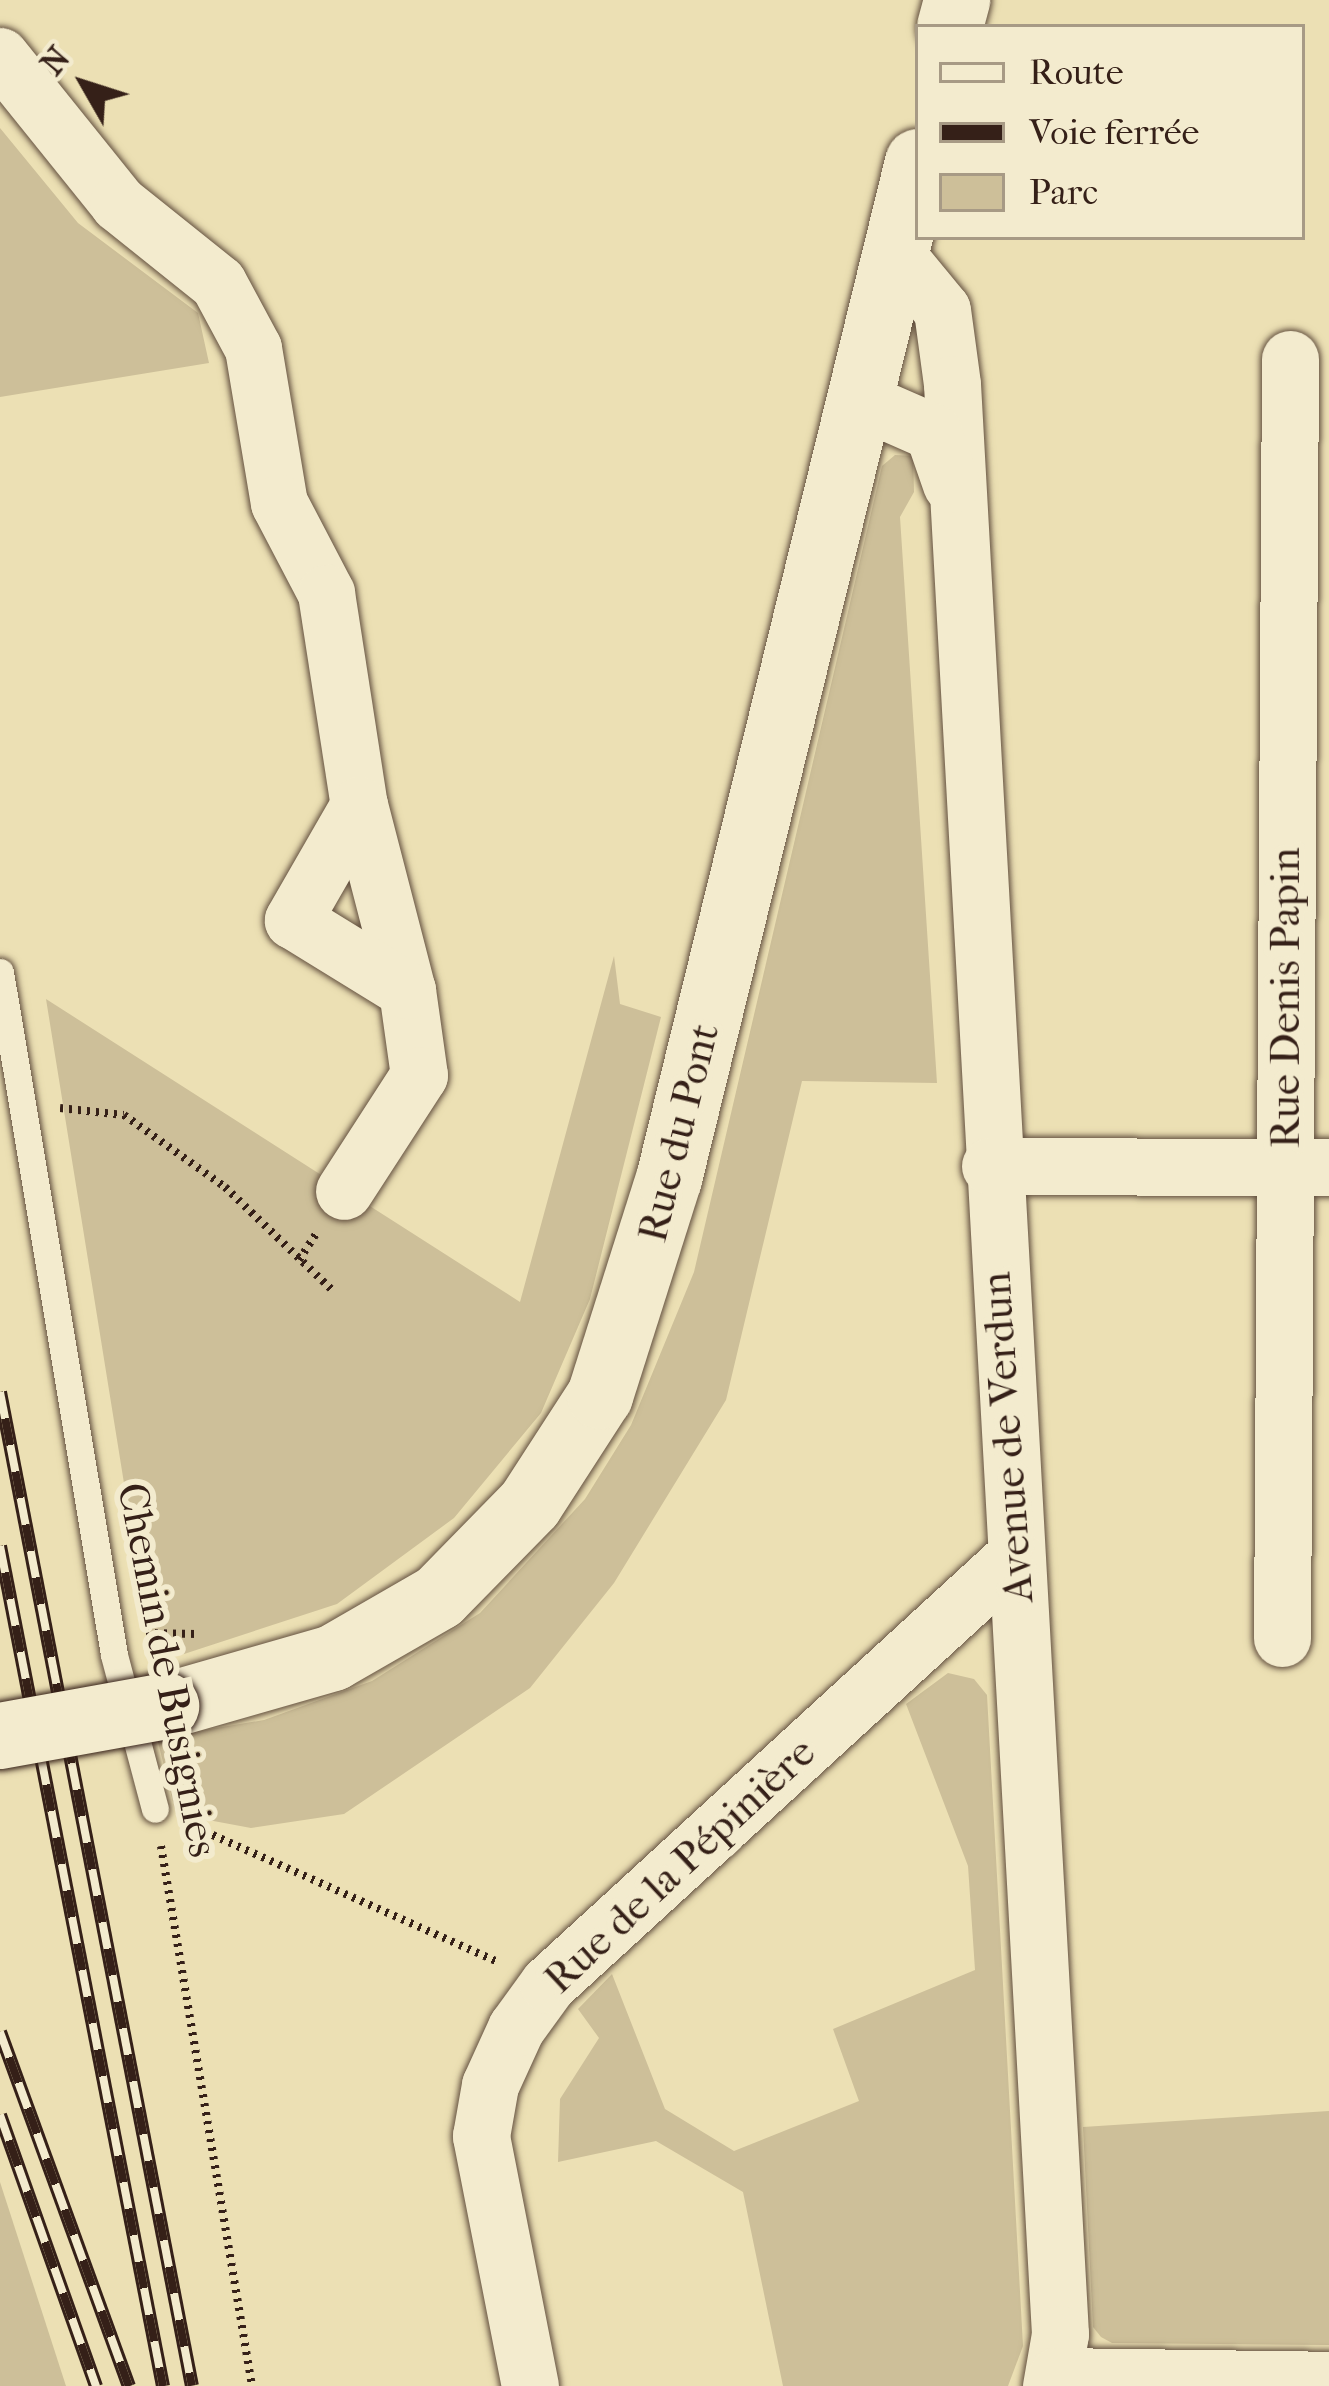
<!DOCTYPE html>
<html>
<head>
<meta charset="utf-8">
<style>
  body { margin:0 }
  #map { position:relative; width:1329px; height:2386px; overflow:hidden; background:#ece0b4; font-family:"IM FELL French Canon",serif }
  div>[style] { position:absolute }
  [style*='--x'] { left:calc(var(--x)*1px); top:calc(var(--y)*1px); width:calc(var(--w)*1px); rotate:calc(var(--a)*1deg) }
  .green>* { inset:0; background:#cdbf99 }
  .path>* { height:8px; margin-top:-4px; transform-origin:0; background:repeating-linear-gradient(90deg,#352018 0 3px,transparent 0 9px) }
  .roads { filter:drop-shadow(0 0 3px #63503f) drop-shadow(0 0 3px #63503f) }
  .lane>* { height:27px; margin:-13.5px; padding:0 13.5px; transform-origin:13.5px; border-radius:13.5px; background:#f3ebce }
  .street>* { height:57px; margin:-28.5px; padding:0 28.5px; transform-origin:28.5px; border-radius:28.5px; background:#f3ebce }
  .secondary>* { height:66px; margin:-33px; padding:0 33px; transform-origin:33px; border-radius:33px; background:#f3ebce }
  .rail>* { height:14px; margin-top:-7px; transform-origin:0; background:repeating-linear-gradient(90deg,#f3ebce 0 27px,#352018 0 54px); box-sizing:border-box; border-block:3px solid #352018 }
  .bridges { filter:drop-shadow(0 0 3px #352018) drop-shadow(0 0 3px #352018) }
  .secondary-bridge>* { height:66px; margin:-33px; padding:0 33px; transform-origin:33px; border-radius:33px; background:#f3ebce }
  span { translate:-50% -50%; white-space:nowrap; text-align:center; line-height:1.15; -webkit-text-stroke:12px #f3ebce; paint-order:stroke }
  .street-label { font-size:42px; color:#352018 }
  .legend { position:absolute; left:915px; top:24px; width:390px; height:216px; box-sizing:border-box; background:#f3ebce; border:3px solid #a79a85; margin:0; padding:15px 21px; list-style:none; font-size:36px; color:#352018 }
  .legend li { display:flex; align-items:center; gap:24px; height:60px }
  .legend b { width:60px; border:3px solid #a79a85 }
  .north { position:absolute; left:24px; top:24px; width:120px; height:120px; -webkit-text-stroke:9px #f3ebce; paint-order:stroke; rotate:309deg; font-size:33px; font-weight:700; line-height:48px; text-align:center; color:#352018 }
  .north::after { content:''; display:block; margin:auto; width:42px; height:54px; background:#352018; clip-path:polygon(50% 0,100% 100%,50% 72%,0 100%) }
</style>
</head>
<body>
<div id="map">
  <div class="green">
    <i style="clip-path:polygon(0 128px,78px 223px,198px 313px,209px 363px,0 397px)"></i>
    <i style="clip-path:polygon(895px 455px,913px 456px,914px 492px,900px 517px,937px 1083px,802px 1081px,726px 1400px,614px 1583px,530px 1688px,344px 1814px,251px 1828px,176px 1814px,157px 1738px,264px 1720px,372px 1681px,480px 1613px,585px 1499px,631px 1425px,694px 1272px,882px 466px)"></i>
    <i style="clip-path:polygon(614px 956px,620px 1004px,661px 1017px,590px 1299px,541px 1413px,454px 1518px,337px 1604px,184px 1654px,152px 1657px,46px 999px,520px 1302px)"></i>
    <i style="clip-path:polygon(948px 1673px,974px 1679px,987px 1695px,1023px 2346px,1008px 2386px,783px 2386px,743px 2192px,656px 2141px,558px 2162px,560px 2099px,599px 2038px,578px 2009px,612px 1974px,665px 2109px,734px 2151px,859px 2101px,833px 2029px,975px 1970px,968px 1866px,906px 1704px)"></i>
    <i style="clip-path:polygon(1329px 2111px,1329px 2345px,1112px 2343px,1101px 2337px,1093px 2327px,1083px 2127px)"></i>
    <i style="clip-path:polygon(0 2182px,66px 2386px,0 2386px)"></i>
  </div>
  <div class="path">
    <i style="--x:60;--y:1108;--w:64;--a:6.2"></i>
    <i style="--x:124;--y:1115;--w:124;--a:35.5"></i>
    <i style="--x:225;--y:1187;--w:151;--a:43.9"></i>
    <i style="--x:299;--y:1260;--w:33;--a:-57"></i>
    <i style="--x:146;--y:1633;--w:51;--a:1.1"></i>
    <i style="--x:188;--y:1824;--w:339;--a:24"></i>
    <i style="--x:161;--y:1846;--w:548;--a:80.43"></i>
  </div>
  <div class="roads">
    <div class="lane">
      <i style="--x:0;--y:972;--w:692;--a:80.52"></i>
      <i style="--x:114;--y:1655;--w:159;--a:75.1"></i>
    </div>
    <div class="street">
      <i style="--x:0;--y:56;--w:189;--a:51.2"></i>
      <i style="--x:118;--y:203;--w:128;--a:38.7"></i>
      <i style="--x:218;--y:283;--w:74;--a:61.7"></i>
      <i style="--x:253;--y:348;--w:157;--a:80.5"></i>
      <i style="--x:279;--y:503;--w:102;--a:62.4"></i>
      <i style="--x:326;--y:593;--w:215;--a:81.2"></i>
      <i style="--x:359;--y:805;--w:191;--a:75.5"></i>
      <i style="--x:407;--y:990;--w:86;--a:82"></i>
      <i style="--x:419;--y:1075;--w:138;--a:122.9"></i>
      <i style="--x:896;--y:254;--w:72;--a:50.6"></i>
      <i style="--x:942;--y:310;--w:75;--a:82.3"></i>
      <i style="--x:952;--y:384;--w:1953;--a:86.83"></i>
      <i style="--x:1060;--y:2334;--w:53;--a:99.8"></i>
      <i style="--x:860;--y:400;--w:80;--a:23.7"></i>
      <i style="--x:933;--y:432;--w:55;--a:70.9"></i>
      <i style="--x:359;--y:805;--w:133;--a:119.9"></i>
      <i style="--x:293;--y:920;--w:134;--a:31.6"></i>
      <i style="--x:990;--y:1166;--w:339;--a:0.2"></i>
      <i style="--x:1282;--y:1638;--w:1279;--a:-89.64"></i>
      <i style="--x:1056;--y:2376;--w:273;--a:0.8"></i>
      <i style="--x:530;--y:2386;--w:255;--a:-101.1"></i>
      <i style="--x:481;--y:2136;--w:52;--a:-80"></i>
      <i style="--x:490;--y:2085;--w:63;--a:-65.5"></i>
      <i style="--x:516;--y:2028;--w:54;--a:-54"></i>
      <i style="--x:548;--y:1984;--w:633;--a:-42.5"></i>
    </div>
    <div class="secondary">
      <i style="--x:950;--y:27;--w:28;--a:-75"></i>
      <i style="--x:166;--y:1706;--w:174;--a:-16"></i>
      <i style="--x:333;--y:1658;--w:122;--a:-29.9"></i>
      <i style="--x:439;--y:1597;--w:130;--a:-45.6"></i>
      <i style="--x:530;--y:1504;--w:129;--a:-57.1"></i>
      <i style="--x:600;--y:1396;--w:228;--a:-72.4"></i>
      <i style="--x:669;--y:1179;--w:1047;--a:-76.24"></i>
    </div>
  </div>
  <div class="rail">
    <i style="--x:0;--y:1392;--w:1012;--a:79.07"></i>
    <i style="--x:0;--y:1546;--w:856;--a:79.02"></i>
    <i style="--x:0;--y:2032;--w:377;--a:70"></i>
    <i style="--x:0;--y:2115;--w:288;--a:70.5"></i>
  </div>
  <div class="bridges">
    <div class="secondary-bridge">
      <i style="--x:0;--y:1736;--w:169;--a:-10.2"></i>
    </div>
  </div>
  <div class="street-label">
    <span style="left:1286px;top:998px;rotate:-90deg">Rue Denis Papin</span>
    <span style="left:679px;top:1133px;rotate:-76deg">Rue du Pont</span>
    <span style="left:1008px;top:1437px;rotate:-94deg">Avenue de Verdun</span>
    <span style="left:167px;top:1670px;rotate:79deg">Chemin de Busignies</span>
    <span style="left:680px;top:1866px;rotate:-43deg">Rue de la Pépinière</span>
  </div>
  <ul class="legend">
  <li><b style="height:15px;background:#f3ebce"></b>Route</li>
  <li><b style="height:15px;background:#352018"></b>Voie ferrée</li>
  <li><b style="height:33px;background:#cdbf99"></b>Parc</li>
  </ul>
  <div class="north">N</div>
</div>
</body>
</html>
